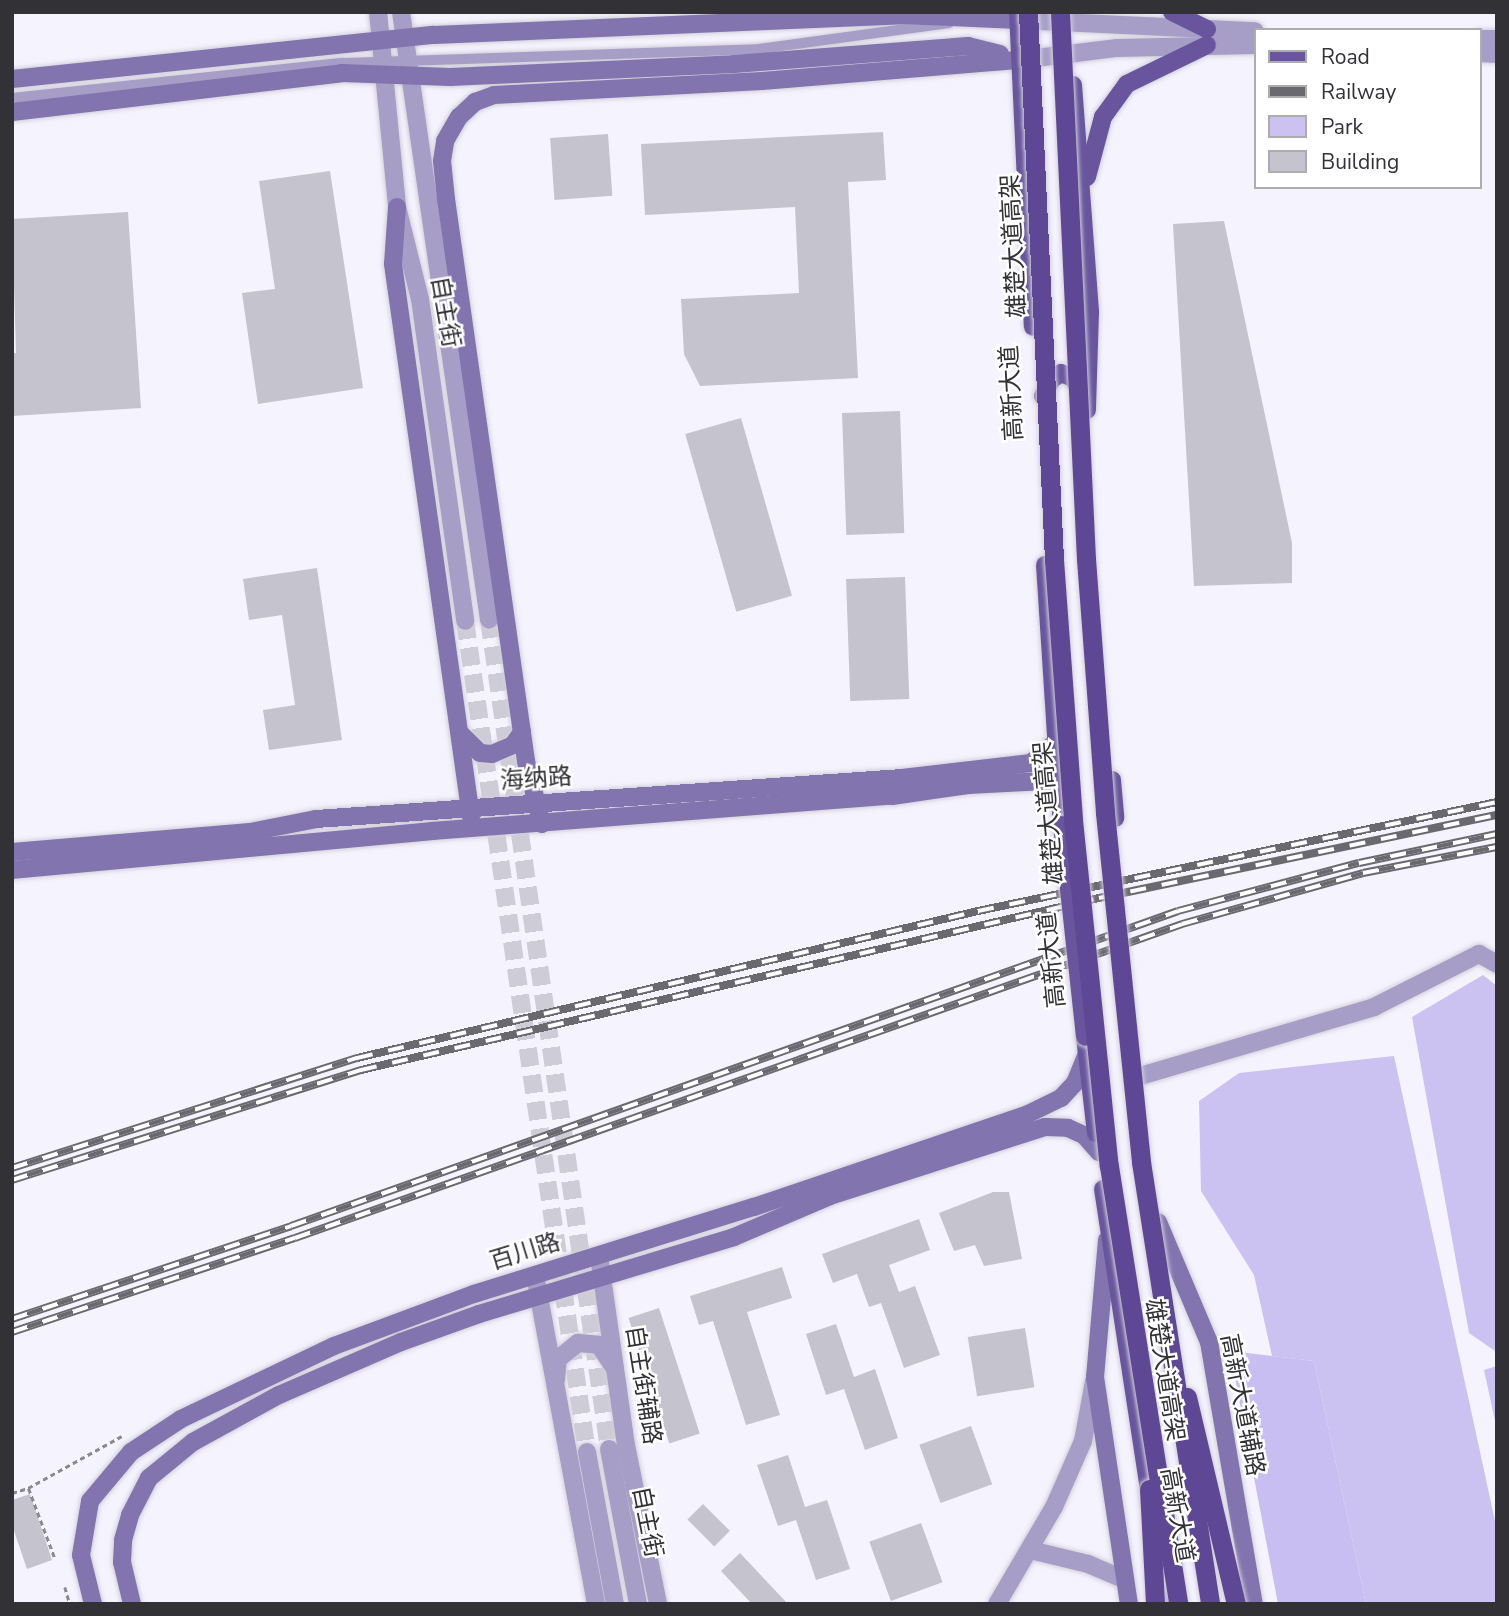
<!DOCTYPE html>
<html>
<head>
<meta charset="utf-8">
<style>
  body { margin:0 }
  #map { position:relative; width:1509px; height:1616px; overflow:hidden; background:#f5f3fe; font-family:"Nunito Sans","Noto Sans SC",sans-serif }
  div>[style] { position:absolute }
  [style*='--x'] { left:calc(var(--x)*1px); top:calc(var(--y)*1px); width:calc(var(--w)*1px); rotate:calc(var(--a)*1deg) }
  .green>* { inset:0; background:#ccc2f2 }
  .forest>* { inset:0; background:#c9bef1 }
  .building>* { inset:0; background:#c5c3ce; transform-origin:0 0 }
  .tertiary-tunnel>* { height:18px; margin-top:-9px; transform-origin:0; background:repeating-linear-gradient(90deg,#ceccd6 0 18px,transparent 0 27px) }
  .path>* { height:2.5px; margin-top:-1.25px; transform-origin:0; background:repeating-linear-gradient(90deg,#8a8990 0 5px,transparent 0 8.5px) }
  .roads { filter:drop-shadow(0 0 2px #d2d0da) drop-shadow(0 0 2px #d2d0da) }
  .service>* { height:10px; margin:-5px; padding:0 5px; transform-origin:5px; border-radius:5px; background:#a79ec7 }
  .minor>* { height:18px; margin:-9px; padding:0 9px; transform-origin:9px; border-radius:9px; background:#a79ec7 }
  .tertiary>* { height:18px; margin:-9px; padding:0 9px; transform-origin:9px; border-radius:9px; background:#a79ec7 }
  .secondary>* { height:18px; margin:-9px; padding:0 9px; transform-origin:9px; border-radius:9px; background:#8274af }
  .primary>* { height:18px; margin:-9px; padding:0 9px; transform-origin:9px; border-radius:9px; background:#68559d }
  .rail>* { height:8px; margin-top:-4px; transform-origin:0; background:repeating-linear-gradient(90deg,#fff 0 16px,#6a696f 0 32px); box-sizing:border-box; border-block:2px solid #6a696f }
  .bridges { filter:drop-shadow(0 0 2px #d2d0da) drop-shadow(0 0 2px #d2d0da) }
  .primary-bridge>* { height:18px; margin:-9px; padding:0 9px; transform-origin:9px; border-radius:9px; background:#68559d }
  .trunk-bridge>* { height:19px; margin:-9.5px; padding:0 9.5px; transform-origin:9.5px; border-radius:9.5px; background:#5e4794 }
  span { translate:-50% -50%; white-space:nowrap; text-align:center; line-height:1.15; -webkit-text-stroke:5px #fff; paint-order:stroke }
  .street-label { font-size:24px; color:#323135 }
  .frame { position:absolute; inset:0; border:14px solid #323135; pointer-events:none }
  .legend { position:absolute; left:1254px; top:28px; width:228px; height:161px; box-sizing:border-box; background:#fff; border:2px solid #adadae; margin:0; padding:9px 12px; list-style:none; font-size:21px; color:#323135 }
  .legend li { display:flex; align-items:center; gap:14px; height:35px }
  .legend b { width:35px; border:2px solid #adadae }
</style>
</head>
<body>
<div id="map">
  <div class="green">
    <i style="clip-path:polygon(1483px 975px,1497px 986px,1495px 1351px,1469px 1333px,1412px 1017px)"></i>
    <i style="clip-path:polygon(1394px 1056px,1497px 1530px,1497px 1604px,1366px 1604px,1314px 1361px,1272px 1356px,1254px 1275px,1201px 1191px,1199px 1101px,1239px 1073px)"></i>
    <i style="clip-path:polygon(1497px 1366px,1497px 1430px,1484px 1370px)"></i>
  </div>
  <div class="forest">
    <i style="clip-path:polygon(1230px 1351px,1314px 1361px,1366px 1604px,1278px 1604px)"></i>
  </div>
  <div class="building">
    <i style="clip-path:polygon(883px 132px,886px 180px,848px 182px,858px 378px,700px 386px,684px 354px,681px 299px,799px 293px,795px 207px,645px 215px,641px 144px)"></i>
    <i style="left:608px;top:134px;width:62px;height:58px;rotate:86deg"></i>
    <i style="clip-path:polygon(330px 171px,363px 388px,258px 404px,242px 293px,275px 289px,259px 181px)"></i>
    <i style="clip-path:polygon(128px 212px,141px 408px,12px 416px,12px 353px,16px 353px,12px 219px)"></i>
    <i style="clip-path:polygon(1224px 221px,1292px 543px,1292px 583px,1194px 586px,1173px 224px)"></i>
    <i style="left:900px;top:411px;width:122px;height:58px;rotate:88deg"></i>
    <i style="left:741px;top:418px;width:185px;height:58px;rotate:74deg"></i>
    <i style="clip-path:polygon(317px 568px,342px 740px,269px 750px,263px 710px,295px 705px,282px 615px,249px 620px,243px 579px)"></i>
    <i style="left:905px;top:577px;width:122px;height:59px;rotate:88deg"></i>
    <i style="clip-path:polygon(993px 1192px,1009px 1192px,1022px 1259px,984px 1266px,975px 1245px,954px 1251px,939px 1213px)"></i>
    <i style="clip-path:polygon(919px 1219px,930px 1250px,889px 1265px,899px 1292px,915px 1286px,940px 1355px,904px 1368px,881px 1303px,869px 1307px,857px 1274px,833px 1283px,822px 1254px)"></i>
    <i style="clip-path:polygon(782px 1267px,792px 1298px,747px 1312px,780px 1415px,746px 1425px,713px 1321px,699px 1325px,690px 1296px)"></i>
    <i style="left:659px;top:1308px;width:132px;height:32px;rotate:72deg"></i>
    <i style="clip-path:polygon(836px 1324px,854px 1377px,875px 1369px,898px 1438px,865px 1450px,844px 1389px,826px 1395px,806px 1334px)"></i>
    <i style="left:1025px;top:1328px;width:60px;height:58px;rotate:81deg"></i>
    <i style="left:971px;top:1426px;width:62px;height:55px;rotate:70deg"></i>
    <i style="clip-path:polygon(788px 1455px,805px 1507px,827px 1500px,850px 1569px,816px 1580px,796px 1520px,778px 1526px,757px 1465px)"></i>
    <i style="clip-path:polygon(30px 1494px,52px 1560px,27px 1569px,12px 1525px,12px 1500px)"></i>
    <i style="left:703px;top:1504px;width:38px;height:22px;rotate:45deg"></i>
    <i style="left:921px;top:1523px;width:63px;height:55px;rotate:70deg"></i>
    <i style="clip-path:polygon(740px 1553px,788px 1604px,752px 1604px,721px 1571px)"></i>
  </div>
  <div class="tertiary-tunnel">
    <i style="--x:489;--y:620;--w:838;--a:81.76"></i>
    <i style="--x:465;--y:621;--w:840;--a:81.65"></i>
  </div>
  <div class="path">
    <i style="--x:12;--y:1493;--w:17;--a:-17"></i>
    <i style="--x:54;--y:1557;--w:74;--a:-110.6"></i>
    <i style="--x:28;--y:1488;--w:107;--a:-29"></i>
    <i style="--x:65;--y:1587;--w:18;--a:74"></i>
  </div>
  <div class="roads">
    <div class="service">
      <i style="--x:12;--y:98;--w:332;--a:-6.1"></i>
      <i style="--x:342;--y:63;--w:417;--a:-1.9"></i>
      <i style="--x:759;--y:49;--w:192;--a:-7.8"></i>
    </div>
    <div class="minor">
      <i style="--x:1140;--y:1076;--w:244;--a:-16.4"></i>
      <i style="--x:1374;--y:1007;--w:118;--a:-26.8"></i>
      <i style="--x:1479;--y:954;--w:21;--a:29"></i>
      <i style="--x:599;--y:1256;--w:191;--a:81.9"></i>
      <i style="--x:626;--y:1445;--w:162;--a:78.6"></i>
      <i style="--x:535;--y:1275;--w:335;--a:79.5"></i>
      <i style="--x:1030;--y:1550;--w:60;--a:13.6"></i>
      <i style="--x:1088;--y:1564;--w:39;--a:23"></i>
      <i style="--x:997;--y:1604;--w:113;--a:-59.6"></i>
      <i style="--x:1054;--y:1507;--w:72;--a:-66.3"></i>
      <i style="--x:1083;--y:1441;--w:61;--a:-79.6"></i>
    </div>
    <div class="tertiary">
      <i style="--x:378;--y:12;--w:196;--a:84.4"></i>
      <i style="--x:397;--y:207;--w:95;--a:76"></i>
      <i style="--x:420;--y:299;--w:325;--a:82"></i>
      <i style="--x:401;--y:12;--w:614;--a:81.76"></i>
      <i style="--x:1018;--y:20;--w:237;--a:2.7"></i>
      <i style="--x:1479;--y:39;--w:18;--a:0"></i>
      <i style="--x:1479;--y:53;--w:18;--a:3"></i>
      <i style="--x:1020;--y:60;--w:98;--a:-7.1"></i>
      <i style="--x:1117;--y:48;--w:138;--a:-1.2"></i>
      <i style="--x:556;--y:1380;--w:21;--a:-85"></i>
      <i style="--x:558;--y:1359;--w:26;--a:-39"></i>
      <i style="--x:578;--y:1343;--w:21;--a:5"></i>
      <i style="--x:599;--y:1345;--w:27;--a:56"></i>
      <i style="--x:609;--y:1449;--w:158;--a:79.4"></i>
      <i style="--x:587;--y:1452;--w:155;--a:79.6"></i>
    </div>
    <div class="secondary">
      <i style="--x:12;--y:79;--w:424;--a:-6"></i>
      <i style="--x:434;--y:35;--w:470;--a:-2.4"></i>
      <i style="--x:904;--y:15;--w:114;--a:2.5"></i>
      <i style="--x:12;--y:112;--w:332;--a:-6.7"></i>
      <i style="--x:342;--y:73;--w:108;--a:2.1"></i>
      <i style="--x:450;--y:77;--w:284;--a:-2.6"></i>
      <i style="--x:734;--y:64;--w:235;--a:-4.4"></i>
      <i style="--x:968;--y:46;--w:33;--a:14"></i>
      <i style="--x:397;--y:207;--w:57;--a:94"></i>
      <i style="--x:393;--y:264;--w:558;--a:81.97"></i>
      <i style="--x:462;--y:735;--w:25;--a:45"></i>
      <i style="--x:480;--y:753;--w:12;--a:5"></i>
      <i style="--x:492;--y:754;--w:23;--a:-23"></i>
      <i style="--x:513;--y:745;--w:16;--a:-55"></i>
      <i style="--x:542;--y:824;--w:65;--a:-104.3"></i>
      <i style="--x:526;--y:761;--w:568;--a:-98.1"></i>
      <i style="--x:446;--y:199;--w:38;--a:-96"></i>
      <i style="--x:442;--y:161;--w:20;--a:-81"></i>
      <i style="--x:445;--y:141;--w:28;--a:-60"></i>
      <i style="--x:459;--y:117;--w:22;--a:-43"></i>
      <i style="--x:475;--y:102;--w:20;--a:-20"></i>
      <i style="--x:494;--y:95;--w:268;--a:-3"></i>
      <i style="--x:762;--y:81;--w:259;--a:-4.7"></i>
      <i style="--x:12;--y:852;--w:239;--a:-4.8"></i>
      <i style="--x:250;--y:832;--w:67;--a:-11.1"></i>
      <i style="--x:316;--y:819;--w:587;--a:-4"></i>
      <i style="--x:902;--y:778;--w:130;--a:-6.6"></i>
      <i style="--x:1031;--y:763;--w:33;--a:-40"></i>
      <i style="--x:12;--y:870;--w:422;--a:-5.3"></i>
      <i style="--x:432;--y:831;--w:461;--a:-4.4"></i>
      <i style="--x:892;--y:796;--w:77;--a:-8.2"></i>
      <i style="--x:968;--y:785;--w:77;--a:-3"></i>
      <i style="--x:1045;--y:781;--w:15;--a:20"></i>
      <i style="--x:1158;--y:1222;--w:130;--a:67"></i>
      <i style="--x:1209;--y:1342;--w:266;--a:80.3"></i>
      <i style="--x:1107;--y:1240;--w:138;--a:95"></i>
      <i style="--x:1095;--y:1377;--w:230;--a:81.5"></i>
      <i style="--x:93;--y:1604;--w:50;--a:-103.8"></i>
      <i style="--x:81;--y:1555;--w:55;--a:-80.5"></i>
      <i style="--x:90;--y:1501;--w:64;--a:-50.1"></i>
      <i style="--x:131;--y:1452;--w:60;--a:-33.4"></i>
      <i style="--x:181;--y:1419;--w:170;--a:-25.5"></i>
      <i style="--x:334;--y:1346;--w:149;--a:-20.4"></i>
      <i style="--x:474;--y:1294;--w:293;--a:-17.3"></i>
      <i style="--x:754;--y:1207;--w:289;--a:-18.7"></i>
      <i style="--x:1028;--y:1114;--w:37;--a:-26"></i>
      <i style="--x:1061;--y:1098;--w:21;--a:-47"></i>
      <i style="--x:1075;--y:1083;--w:31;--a:-68"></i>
      <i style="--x:132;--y:1604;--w:43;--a:-103.4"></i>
      <i style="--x:122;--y:1562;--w:22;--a:-87"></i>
      <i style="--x:123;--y:1540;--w:26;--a:-74"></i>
      <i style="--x:130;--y:1515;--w:42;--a:-62.8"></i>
      <i style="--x:149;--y:1478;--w:57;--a:-39.3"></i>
      <i style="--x:193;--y:1442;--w:98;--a:-28.7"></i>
      <i style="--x:279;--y:1395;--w:133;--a:-23.5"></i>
      <i style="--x:401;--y:1342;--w:83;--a:-19.7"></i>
      <i style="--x:479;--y:1314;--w:266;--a:-16.8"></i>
      <i style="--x:734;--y:1237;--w:104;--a:-23.1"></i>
      <i style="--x:830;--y:1196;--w:226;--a:-17.8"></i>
      <i style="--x:1045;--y:1127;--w:23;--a:2"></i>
      <i style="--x:1068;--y:1128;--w:17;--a:24"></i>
      <i style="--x:1084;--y:1135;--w:23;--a:49"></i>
    </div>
    <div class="primary">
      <i style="--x:1018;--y:12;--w:315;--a:87.3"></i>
      <i style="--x:1172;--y:12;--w:39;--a:26"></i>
      <i style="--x:1073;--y:85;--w:228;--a:85.7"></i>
      <i style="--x:1090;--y:312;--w:98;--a:91.8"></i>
      <i style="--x:1087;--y:177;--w:62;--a:-75.1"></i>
      <i style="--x:1103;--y:117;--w:41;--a:-54"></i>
      <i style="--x:1127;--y:84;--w:89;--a:-26"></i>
      <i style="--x:1043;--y:396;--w:18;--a:-63"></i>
      <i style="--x:1051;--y:380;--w:12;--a:-35"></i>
      <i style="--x:1061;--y:373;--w:13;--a:23"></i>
      <i style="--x:1073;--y:378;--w:17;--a:59"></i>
      <i style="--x:1045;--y:565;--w:261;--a:86.3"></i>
      <i style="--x:1112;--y:780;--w:38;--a:85"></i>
      <i style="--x:1085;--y:1037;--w:97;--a:83.5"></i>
      <i style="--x:1103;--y:1189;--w:319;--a:81.3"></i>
      <i style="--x:1159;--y:1555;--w:50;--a:79.6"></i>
    </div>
  </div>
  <div class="rail">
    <i style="--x:12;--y:1168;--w:362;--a:-17.7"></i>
    <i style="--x:357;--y:1058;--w:638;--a:-13.32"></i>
    <i style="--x:978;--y:911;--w:530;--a:-11.86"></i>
    <i style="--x:12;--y:1180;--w:366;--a:-17.5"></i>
    <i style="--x:361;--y:1070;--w:758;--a:-13.12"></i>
    <i style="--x:1099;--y:898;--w:407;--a:-11.8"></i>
    <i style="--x:12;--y:1319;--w:294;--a:-18.4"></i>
    <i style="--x:291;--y:1226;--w:941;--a:-19.55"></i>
    <i style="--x:1178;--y:911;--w:187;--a:-14.9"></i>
    <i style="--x:1359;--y:863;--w:141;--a:-11.9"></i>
    <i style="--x:12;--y:1332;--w:298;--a:-18.4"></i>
    <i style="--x:295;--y:1238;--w:941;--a:-19.49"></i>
    <i style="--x:1182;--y:924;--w:188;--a:-15.7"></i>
    <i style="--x:1363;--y:873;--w:136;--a:-11"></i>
  </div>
  <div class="bridges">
    <div class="primary-bridge">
      <i style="--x:1062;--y:825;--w:213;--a:83.8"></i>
    </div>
    <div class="trunk-bridge">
      <i style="--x:1028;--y:12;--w:549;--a:87.28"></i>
      <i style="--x:1054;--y:560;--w:261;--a:85.8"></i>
      <i style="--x:1073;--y:820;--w:348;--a:84.1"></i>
      <i style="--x:1109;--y:1166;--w:443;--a:81"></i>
      <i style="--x:1060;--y:12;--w:548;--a:87.28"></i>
      <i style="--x:1086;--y:559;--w:255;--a:85.7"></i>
      <i style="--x:1105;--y:813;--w:351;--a:84.1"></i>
      <i style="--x:1141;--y:1162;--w:447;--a:81.1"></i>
      <i style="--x:1187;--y:1397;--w:213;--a:76.7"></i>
      <i style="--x:1149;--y:1489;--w:115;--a:87"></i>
    </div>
  </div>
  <div class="street-label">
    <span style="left:1014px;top:246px;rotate:-93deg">雄楚大道高架</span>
    <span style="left:445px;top:312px;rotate:80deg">自主街</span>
    <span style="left:1012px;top:393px;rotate:-93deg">高新大道</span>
    <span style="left:536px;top:779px;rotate:-4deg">海纳路</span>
    <span style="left:1049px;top:813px;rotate:-95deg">雄楚大道高架</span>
    <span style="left:1052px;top:960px;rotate:-96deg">高新大道</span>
    <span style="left:525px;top:1252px;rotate:-17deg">百川路</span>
    <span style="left:1164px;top:1370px;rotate:81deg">雄楚大道高架</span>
    <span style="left:643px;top:1385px;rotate:81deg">自主街辅路</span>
    <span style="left:1242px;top:1405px;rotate:79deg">高新大道辅路</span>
    <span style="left:1177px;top:1515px;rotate:80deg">高新大道</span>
    <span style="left:647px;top:1522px;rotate:79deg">自主街</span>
  </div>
  <div class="frame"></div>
  <ul class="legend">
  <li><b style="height:9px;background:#68559d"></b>Road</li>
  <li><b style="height:9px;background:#6a696f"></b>Railway</li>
  <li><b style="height:19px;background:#ccc2f2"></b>Park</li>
  <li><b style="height:19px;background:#c5c3ce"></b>Building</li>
  </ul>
</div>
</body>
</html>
